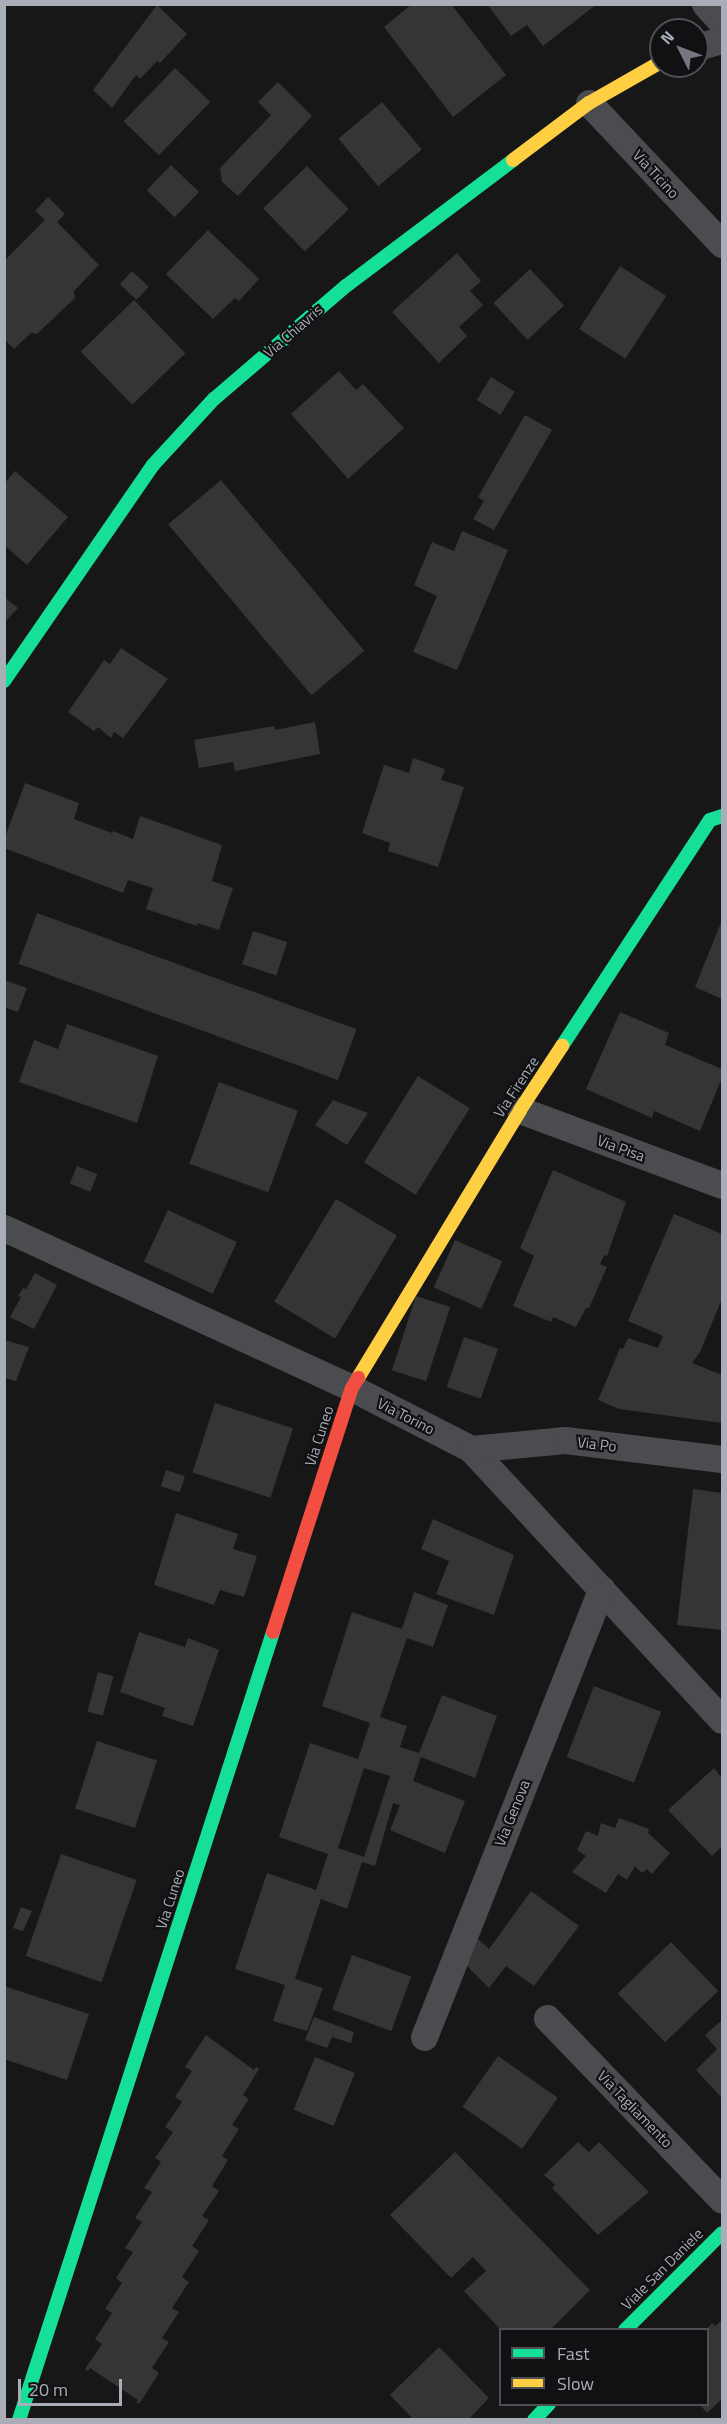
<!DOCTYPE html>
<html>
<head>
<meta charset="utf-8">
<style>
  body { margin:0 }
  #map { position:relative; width:727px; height:2424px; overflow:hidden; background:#171717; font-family:"Titillium Web",sans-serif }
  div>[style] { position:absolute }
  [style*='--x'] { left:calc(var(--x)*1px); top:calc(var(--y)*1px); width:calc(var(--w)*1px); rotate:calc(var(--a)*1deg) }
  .building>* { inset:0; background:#353536; transform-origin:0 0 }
  .street>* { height:27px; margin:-13.5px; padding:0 13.5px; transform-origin:13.5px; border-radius:13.5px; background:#4b4c50 }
  .fast>* { height:14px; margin:-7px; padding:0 7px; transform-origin:7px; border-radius:7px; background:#16e098 }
  .slow>* { height:14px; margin:-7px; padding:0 7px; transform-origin:7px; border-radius:7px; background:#ffcf43 }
  .jam>* { height:14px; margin:-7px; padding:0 7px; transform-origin:7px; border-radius:7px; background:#f24e42 }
  span { translate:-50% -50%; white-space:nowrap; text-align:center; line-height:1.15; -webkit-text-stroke:4.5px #111113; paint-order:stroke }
  .street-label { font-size:15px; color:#a8adb8 }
  .frame { position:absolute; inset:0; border:6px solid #a8adb8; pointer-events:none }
  .legend { position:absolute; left:499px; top:2328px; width:210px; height:78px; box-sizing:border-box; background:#111113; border:2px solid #4d4f55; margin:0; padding:8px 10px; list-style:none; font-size:18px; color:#a8adb8 }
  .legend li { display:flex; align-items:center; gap:12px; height:30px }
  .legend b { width:30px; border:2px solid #4d4f55 }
  .north { position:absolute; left:649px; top:18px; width:60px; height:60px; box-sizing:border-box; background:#111113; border:2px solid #4d4f55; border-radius:50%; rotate:312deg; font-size:16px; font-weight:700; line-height:24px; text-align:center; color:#a8adb8 }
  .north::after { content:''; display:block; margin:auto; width:21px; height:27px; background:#757880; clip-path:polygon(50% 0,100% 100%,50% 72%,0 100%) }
  .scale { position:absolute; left:18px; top:2379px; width:104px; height:27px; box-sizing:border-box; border:3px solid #a8adb8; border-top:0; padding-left:8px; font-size:18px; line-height:21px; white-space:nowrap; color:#a8adb8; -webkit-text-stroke:4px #111113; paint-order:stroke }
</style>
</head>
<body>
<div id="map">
  <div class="building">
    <i style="clip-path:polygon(412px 4px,451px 4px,506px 75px,453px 117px,384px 27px)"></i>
    <i style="clip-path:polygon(487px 4px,597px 4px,543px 46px,527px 25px,511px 36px)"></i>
    <i style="clip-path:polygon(157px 5px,187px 34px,160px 63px,157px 61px,140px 79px,136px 75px,112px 108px,93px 90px)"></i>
    <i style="left:175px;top:68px;width:49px;height:74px;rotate:44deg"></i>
    <i style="clip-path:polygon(278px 82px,312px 116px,238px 196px,222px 182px,220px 168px,271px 115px,258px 102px)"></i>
    <i style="left:382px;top:102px;width:62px;height:57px;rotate:50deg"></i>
    <i style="left:171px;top:165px;width:39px;height:35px;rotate:44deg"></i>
    <i style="left:307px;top:166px;width:60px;height:61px;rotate:46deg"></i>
    <i style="clip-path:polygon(48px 197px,65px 214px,57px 222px,99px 265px,74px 291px,75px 298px,37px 334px,31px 333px,14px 349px,5px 340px,5px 260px,45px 220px,35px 211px)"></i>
    <i style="clip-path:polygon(208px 230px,259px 279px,239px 301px,235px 298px,213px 319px,166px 274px)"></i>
    <i style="clip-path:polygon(457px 253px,481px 281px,470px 291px,483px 305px,459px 327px,467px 336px,439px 363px,392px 312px)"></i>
    <i style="left:620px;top:266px;width:55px;height:75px;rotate:33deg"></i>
    <i style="left:530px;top:269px;width:50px;height:50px;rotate:47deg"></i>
    <i style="left:132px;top:271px;width:23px;height:18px;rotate:43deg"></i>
    <i style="left:134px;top:300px;width:74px;height:74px;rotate:46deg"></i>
    <i style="clip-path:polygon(339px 371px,356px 390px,363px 384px,404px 428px,348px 479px,291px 414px)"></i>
    <i style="left:491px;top:377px;width:28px;height:27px;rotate:32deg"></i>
    <i style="clip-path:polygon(525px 415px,552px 430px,494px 530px,473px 519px,484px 501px,478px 497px)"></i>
    <i style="clip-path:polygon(15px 471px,68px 517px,27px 565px,4px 545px,4px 484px)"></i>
    <i style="left:221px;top:480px;width:223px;height:69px;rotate:50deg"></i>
    <i style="clip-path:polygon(462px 531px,508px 550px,457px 670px,413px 652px,437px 596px,414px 585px,432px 542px,454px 551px)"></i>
    <i style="clip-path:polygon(4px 597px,18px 608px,4px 623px)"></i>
    <i style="clip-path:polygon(121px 648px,168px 679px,123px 738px,114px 732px,111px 738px,98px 727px,94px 731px,68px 712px,104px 660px,110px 664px)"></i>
    <i style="clip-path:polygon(315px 722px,320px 754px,235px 771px,233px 762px,199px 768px,194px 740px,274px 726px,275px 730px)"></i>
    <i style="clip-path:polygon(413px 758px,445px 769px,441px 780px,464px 787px,438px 867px,388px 851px,390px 843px,362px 833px,384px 765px,409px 773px)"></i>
    <i style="clip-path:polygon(25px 783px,79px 803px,74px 819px,112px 833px,113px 831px,133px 839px,140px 816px,222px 845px,212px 881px,233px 888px,219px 930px,197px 923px,197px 926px,146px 909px,153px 888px,128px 880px,123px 893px,4px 848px,4px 840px)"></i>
    <i style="left:37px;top:913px;width:340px;height:54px;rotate:20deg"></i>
    <i style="clip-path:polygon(722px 920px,722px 999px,695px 987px)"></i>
    <i style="left:253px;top:931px;width:36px;height:35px;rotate:18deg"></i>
    <i style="clip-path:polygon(4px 980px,27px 988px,18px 1012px,4px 1007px)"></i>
    <i style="clip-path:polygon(620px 1012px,669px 1033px,665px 1045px,722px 1069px,722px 1078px,700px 1131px,654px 1111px,652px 1118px,586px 1089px)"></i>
    <i style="clip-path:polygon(67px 1024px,158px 1056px,137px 1123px,19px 1082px,34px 1040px,58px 1049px)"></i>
    <i style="left:418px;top:1076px;width:61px;height:102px;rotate:32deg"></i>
    <i style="left:219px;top:1082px;width:84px;height:87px;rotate:20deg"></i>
    <i style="clip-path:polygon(333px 1100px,368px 1113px,347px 1145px,315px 1125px)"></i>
    <i style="left:77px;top:1166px;width:22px;height:19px;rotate:22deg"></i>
    <i style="clip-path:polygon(553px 1170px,626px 1202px,607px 1256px,604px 1255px,600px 1264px,607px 1267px,589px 1308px,586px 1308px,576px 1327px,553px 1317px,551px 1322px,513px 1306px,534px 1256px,520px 1248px)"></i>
    <i style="left:336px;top:1199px;width:71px;height:120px;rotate:31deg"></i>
    <i style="left:168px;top:1210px;width:76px;height:57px;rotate:25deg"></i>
    <i style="clip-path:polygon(674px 1214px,722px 1234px,722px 1299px,700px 1352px,692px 1363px,722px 1375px,722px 1423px,619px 1409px,598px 1400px,620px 1348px,623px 1349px,628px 1338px,658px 1348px,663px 1336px,628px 1321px)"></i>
    <i style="left:455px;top:1240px;width:52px;height:52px;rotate:24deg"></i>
    <i style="clip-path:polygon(35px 1273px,57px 1285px,34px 1329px,10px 1317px,21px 1297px,18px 1296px,23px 1288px,26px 1289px)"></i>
    <i style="left:416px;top:1296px;width:36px;height:78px;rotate:18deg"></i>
    <i style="left:464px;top:1337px;width:36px;height:53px;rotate:19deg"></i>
    <i style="clip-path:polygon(4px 1340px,29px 1347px,16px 1381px,4px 1378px)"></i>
    <i style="left:215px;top:1403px;width:82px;height:73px;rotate:18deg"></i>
    <i style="left:166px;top:1470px;width:20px;height:17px;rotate:18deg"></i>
    <i style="clip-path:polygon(693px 1489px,722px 1493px,722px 1630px,677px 1625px)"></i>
    <i style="clip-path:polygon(176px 1513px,238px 1534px,233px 1549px,257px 1556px,244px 1597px,220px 1590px,214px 1605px,154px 1585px)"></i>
    <i style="clip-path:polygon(433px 1519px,514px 1555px,494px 1615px,436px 1594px,449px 1561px,421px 1549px)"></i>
    <i style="clip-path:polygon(evenodd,414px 1592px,448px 1605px,433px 1647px,407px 1638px,380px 1717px,407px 1726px,400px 1747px,419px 1753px,442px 1695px,497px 1716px,475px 1778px,421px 1757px,413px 1781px,465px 1801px,445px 1853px,390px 1830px,400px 1805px,393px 1803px,375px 1866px,362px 1862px,347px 1909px,321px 1899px,295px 1979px,323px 1988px,307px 2031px,273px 2021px,285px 1985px,235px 1969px,267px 1873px,316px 1890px,328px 1854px,279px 1837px,310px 1743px,358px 1759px,370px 1723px,322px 1706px,352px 1612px,402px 1629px,414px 1592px,364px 1768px,390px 1776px,364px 1857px,338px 1848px,364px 1768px)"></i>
    <i style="clip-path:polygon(139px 1632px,185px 1647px,188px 1638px,219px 1650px,193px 1726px,162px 1716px,165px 1708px,120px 1692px)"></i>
    <i style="left:98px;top:1672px;width:16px;height:41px;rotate:15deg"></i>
    <i style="left:594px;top:1686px;width:72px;height:76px;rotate:21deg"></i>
    <i style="left:97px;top:1741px;width:63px;height:71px;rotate:18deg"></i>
    <i style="clip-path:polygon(714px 1768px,722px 1778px,722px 1846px,712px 1856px,668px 1810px)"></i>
    <i style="clip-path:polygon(619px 1818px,649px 1829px,648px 1833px,670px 1853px,652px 1874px,647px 1869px,642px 1873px,635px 1866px,627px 1880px,618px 1874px,606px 1893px,572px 1872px,586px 1856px,577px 1850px,586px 1831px,598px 1836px,601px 1823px,615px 1828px)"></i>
    <i style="left:61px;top:1854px;width:80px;height:108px;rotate:19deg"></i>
    <i style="clip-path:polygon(531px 1891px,579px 1926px,534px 1986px,506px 1966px,489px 1988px,467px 1966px,478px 1939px,489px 1949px)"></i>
    <i style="clip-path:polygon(21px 1907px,32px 1911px,23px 1931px,13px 1928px)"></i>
    <i style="left:671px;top:1942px;width:68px;height:74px;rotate:46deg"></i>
    <i style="left:352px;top:1955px;width:63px;height:58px;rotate:20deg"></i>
    <i style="clip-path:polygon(4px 1986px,89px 2014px,67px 2080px,4px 2059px)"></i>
    <i style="clip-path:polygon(314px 2017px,354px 2032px,351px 2043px,332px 2037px,327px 2048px,305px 2040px)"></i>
    <i style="clip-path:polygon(722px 2020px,722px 2098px,696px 2070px,717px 2049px,705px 2035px)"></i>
    <i style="clip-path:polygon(206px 2035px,254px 2070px,256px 2067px,259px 2069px,243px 2095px,249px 2099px,232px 2125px,239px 2129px,222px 2156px,228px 2160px,212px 2186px,219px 2191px,202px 2216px,209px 2220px,192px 2246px,199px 2251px,182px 2277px,189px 2282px,172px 2308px,179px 2312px,162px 2338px,169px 2342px,152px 2368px,159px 2373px,139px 2404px,136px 2402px,138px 2400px,90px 2368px,88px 2371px,85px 2369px,102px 2344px,95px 2339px,112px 2313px,105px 2309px,122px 2283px,116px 2278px,133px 2252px,125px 2248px,142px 2222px,135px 2218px,152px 2192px,144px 2188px,161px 2162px,155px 2158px,173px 2132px,165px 2127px,182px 2102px,175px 2097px,192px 2071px,185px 2067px)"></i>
    <i style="left:498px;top:2056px;width:73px;height:62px;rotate:35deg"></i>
    <i style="left:315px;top:2057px;width:43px;height:57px;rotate:22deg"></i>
    <i style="clip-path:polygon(578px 2142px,589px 2152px,599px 2142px,649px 2192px,598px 2235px,552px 2188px,555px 2185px,544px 2175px)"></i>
    <i style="clip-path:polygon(455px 2152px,590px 2290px,550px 2330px,501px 2330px,464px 2291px,486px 2271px,473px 2257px,451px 2278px,390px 2215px)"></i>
    <i style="clip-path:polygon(722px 2320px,722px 2399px,707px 2413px,699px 2404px,708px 2404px,706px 2330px,712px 2323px,715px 2326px)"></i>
    <i style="clip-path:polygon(439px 2347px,489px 2398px,468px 2420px,414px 2420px,390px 2395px)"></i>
  </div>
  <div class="street">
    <i style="--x:705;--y:4;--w:25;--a:48"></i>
    <i style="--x:697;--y:47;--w:26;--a:-16"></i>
    <i style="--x:589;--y:103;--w:194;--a:46.7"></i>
    <i style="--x:520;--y:1110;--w:215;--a:20.4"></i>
    <i style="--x:4;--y:1228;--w:383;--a:24.7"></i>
    <i style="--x:352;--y:1388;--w:134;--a:27.1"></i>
    <i style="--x:471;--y:1449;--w:369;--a:47.2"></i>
    <i style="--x:471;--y:1449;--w:94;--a:-5.5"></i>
    <i style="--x:565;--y:1440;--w:158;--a:6.9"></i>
    <i style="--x:547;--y:2018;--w:252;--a:46.1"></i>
    <i style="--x:424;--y:2037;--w:482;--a:-68.4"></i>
  </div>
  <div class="fast">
    <i style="--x:4;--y:681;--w:262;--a:-55.4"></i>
    <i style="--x:153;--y:465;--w:90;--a:-47.3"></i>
    <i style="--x:214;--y:399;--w:174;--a:-40.6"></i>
    <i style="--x:346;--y:286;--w:209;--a:-37"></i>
    <i style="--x:562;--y:1046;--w:270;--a:-56.8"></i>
    <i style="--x:710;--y:820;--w:13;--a:-18"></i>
    <i style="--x:625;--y:2330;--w:137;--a:-45"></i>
    <i style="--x:19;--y:2420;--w:828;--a:-72.13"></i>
    <i style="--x:534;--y:2420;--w:22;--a:-47"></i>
  </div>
  <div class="slow">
    <i style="--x:513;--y:160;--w:95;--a:-36.9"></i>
    <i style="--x:589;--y:103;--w:83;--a:-29.7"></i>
    <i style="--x:358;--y:1378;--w:313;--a:-58.8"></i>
    <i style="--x:520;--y:1110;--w:77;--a:-56.7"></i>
  </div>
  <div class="jam">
    <i style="--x:273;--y:1632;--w:256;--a:-72.1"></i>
    <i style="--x:352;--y:1388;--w:12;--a:-59"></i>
  </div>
  <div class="street-label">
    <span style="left:656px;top:174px;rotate:47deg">Via Ticino</span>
    <span style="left:293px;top:331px;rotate:-41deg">Via Chiavris</span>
    <span style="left:516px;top:1087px;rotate:-57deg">Via Firenze</span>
    <span style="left:621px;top:1148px;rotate:20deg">Via Pisa</span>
    <span style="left:406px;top:1416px;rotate:27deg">Via Torino</span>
    <span style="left:319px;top:1436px;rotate:-72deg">Via Cuneo</span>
    <span style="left:597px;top:1444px;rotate:7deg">Via Po</span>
    <span style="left:512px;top:1813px;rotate:-68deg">Via Genova</span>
    <span style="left:170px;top:1899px;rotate:-72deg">Via Cuneo</span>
    <span style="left:635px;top:2109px;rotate:46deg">Via Tagliamento</span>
    <span style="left:662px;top:2269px;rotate:-45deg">Viale San Daniele</span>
  </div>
  <div class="frame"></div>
  <ul class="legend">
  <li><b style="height:8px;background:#16e098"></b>Fast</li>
  <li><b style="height:8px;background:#ffcf43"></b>Slow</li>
  </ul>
  <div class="north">N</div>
  <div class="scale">20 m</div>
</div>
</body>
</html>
